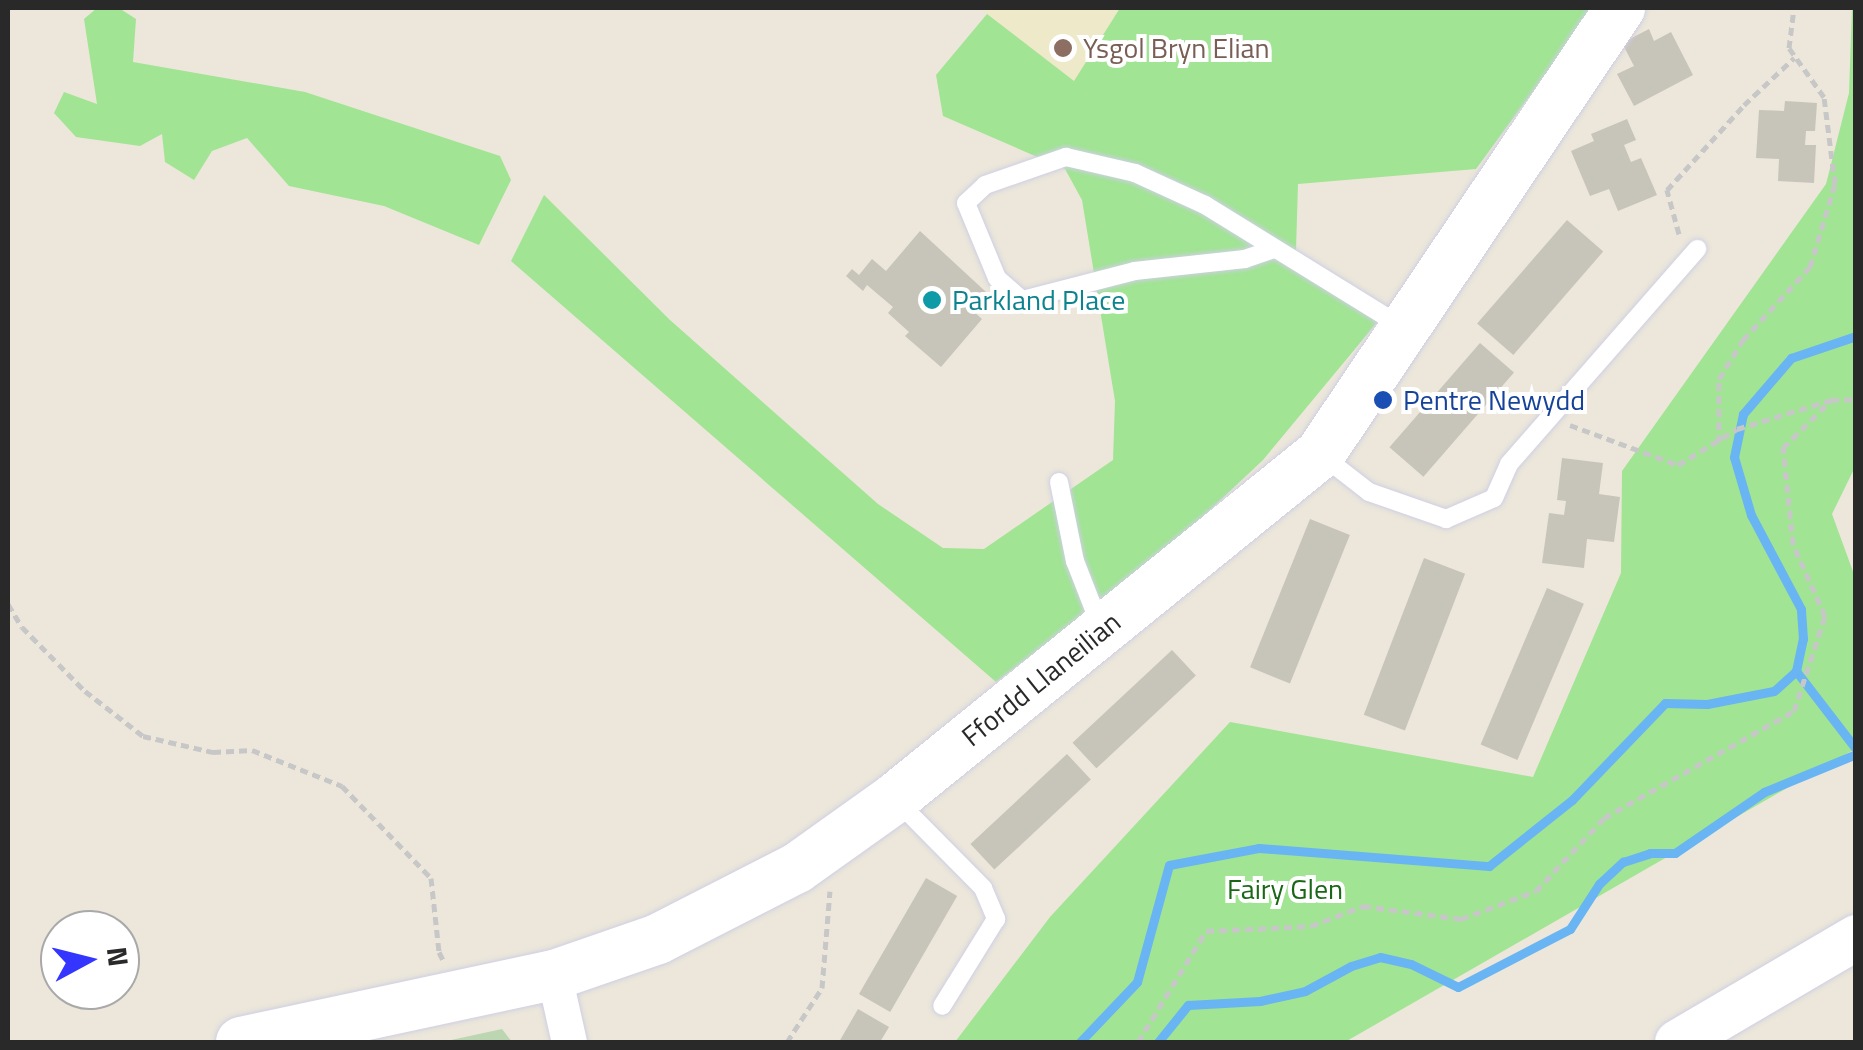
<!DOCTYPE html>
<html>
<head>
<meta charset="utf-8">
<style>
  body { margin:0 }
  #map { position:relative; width:1863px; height:1050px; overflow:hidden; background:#ece7da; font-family:"Titillium Web",sans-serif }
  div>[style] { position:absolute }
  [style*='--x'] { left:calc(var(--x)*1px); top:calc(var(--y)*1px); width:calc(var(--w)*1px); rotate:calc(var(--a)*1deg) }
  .education>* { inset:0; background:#eee9c9 }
  .green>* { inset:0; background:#a1e494 }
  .cemetery>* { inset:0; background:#bcd6b1 }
  .stream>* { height:9px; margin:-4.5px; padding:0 4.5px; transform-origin:4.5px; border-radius:4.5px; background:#69b4f2 }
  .building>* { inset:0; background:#c7c4ba; transform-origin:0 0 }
  .path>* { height:5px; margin-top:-2.5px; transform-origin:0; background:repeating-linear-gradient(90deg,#c7c7c7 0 8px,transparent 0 13px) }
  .roads { filter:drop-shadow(0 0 2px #cfcfe3) drop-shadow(0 0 2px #cfcfe3) }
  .service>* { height:18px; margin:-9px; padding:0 9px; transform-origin:9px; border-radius:9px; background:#fff }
  .minor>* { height:35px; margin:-17.5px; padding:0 17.5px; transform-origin:17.5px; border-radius:17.5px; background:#fff }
  .tertiary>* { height:45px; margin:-22.5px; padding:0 22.5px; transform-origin:22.5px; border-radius:22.5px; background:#fff }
  .secondary>* { height:50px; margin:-25px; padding:0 25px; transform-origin:25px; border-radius:25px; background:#fff }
  .dots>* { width:28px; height:28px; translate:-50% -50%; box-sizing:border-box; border:5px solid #fff; border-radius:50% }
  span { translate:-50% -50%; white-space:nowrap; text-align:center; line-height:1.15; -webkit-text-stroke:8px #fff; paint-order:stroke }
  .education-label { font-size:28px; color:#785e54 }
  .left { translate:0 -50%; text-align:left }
  .culture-label { font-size:28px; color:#0d838f }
  .transit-label { font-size:28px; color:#164399 }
  .street-label { font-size:28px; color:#292929 }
  .park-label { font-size:28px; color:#196717 }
  .frame { position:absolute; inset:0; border:10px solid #292929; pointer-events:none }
  .north { position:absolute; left:40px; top:910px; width:100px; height:100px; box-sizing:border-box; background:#fff; border:2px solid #a9a9a9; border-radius:50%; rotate:83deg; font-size:28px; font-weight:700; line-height:40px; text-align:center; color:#292929 }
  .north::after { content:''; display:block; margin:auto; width:35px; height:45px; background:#3435ff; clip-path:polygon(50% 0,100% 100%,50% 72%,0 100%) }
</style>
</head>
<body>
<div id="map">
  <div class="education">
    <i style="clip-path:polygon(980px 8px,1120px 8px,1074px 82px)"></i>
  </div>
  <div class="green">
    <i style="clip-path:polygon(97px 8px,119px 8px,136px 19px,133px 62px,305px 92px,500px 156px,511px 180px,479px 245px,384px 206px,289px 186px,247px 138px,212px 151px,194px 180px,165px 162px,162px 134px,140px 146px,76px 137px,54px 113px,64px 92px,97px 104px,84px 19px)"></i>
    <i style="clip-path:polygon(1120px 8px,1594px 8px,1476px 169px,1298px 184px,1296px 250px,1379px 320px,1263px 460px,1160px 557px,996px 682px,511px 261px,544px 195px,670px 320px,878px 504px,943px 548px,984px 549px,1113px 460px,1115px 401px,1082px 200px,1065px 169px,943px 116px,936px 75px,987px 14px,1074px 81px)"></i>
    <i style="clip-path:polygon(1852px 8px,1856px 8px,1856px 465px,1832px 514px,1855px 577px,1855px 749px,1345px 1042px,955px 1042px,1050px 917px,1230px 722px,1533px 777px,1621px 573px,1622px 471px,1826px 184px,1849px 93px)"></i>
  </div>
  <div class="cemetery">
    <i style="clip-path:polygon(502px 1029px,512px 1042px,442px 1042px)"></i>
  </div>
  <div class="stream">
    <i style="--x:1796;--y:671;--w:98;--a:52.4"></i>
    <i style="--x:1080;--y:1042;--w:83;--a:-46.5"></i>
    <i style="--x:1137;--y:982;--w:121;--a:-74.7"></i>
    <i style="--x:1169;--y:865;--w:92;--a:-10.7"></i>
    <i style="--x:1259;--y:848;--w:231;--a:4.5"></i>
    <i style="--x:1489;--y:866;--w:106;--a:-38.5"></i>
    <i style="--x:1572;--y:800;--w:134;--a:-46.2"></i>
    <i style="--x:1665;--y:703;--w:42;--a:1.4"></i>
    <i style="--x:1707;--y:704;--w:68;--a:-11"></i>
    <i style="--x:1774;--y:691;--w:30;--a:-42"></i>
    <i style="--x:1796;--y:671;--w:33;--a:-78"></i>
    <i style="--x:1803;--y:639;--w:30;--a:-94"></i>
    <i style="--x:1801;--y:609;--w:106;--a:-118"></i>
    <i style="--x:1751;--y:515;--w:60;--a:-106.3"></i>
    <i style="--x:1734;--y:457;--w:44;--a:-78.2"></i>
    <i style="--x:1743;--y:414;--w:74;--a:-49.4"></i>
    <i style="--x:1791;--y:358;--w:69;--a:-18.7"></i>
    <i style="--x:1158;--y:1042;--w:48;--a:-51"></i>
    <i style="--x:1188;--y:1005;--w:72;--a:-3.2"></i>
    <i style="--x:1260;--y:1001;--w:46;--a:-12.5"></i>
    <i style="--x:1305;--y:991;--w:52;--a:-28.5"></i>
    <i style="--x:1351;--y:966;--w:30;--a:-17"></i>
    <i style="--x:1380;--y:957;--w:32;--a:13"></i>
    <i style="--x:1411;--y:964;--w:52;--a:26.1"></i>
    <i style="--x:1458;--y:987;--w:126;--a:-27.4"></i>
    <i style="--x:1570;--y:929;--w:54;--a:-57.2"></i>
    <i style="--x:1599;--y:884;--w:33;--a:-43"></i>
    <i style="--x:1623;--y:862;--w:28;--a:-18"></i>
    <i style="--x:1650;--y:853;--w:25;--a:0"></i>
    <i style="--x:1675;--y:853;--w:108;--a:-34.4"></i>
    <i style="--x:1764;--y:792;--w:100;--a:-22.4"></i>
  </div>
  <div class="building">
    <i style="clip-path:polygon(1649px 29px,1654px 41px,1671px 32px,1693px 75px,1634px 106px,1617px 74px,1634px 66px,1622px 43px)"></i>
    <i style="clip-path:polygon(1785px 101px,1817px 103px,1815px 131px,1806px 131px,1805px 145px,1816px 145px,1814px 183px,1778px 181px,1779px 159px,1756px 158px,1759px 110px,1784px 111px)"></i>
    <i style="clip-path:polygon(1627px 119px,1636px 140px,1624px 145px,1631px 162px,1641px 158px,1657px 195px,1618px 211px,1609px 189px,1590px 196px,1571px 151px,1594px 141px,1591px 134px)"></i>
    <i style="left:1567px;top:220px;width:48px;height:137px;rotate:41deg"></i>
    <i style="clip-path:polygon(920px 231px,986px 292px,972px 310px,982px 319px,941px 367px,905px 336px,909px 332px,888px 313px,893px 307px,867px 285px,863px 291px,846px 276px,852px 269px,859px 275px,872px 259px,886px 271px)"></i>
    <i style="left:1480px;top:343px;width:45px;height:138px;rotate:41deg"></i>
    <i style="clip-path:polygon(1562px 458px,1603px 463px,1599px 494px,1620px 497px,1614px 542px,1587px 539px,1584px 568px,1542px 563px,1549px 513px,1564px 515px,1566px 501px,1557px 500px)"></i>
    <i style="left:1310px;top:519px;width:43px;height:160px;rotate:22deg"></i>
    <i style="left:1424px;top:558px;width:44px;height:168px;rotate:21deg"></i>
    <i style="left:1547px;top:588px;width:40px;height:170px;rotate:23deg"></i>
    <i style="left:1172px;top:650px;width:35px;height:136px;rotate:47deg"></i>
    <i style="left:1067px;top:754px;width:35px;height:132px;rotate:47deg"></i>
    <i style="left:926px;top:878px;width:36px;height:134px;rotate:30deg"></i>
    <i style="clip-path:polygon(858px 1009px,889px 1027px,880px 1042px,839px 1042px)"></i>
  </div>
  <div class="path">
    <i style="--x:1679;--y:234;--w:46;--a:-105.3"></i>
    <i style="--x:1667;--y:190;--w:115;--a:-47.8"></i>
    <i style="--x:1744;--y:105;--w:69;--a:-43.2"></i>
    <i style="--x:1570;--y:425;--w:115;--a:20.3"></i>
    <i style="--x:1678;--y:465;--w:69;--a:-31.4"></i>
    <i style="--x:1737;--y:429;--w:98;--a:-17.1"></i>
    <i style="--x:1831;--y:400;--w:25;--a:-2"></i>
    <i style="--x:1719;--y:442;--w:63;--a:-90"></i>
    <i style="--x:1719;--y:379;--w:46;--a:-58.4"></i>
    <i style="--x:1743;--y:340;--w:99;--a:-47.5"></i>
    <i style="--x:1810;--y:267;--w:87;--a:-73.2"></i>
    <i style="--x:1835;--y:184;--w:88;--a:-97.2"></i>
    <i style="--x:1824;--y:97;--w:60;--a:-125.5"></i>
    <i style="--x:1789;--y:48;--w:40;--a:-82.9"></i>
    <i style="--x:8;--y:604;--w:27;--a:59"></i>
    <i style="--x:22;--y:627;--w:90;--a:45.5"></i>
    <i style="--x:85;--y:691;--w:73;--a:37.8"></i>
    <i style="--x:143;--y:736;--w:72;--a:12.9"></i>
    <i style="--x:213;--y:752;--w:39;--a:-3"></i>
    <i style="--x:252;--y:750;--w:97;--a:21.8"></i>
    <i style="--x:342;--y:786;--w:128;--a:45.9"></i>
    <i style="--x:431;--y:878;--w:74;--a:83.8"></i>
    <i style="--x:439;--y:952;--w:11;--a:63"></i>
    <i style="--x:787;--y:1042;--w:64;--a:-57.1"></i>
    <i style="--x:822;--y:988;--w:97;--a:-85.3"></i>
    <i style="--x:1138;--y:1042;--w:130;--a:-58.5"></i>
    <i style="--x:1206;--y:931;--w:105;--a:-2.7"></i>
    <i style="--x:1311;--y:926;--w:56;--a:-21"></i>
    <i style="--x:1363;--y:906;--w:99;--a:7.6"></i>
    <i style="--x:1461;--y:919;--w:80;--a:-20.5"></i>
    <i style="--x:1536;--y:891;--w:100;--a:-47"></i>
    <i style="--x:1604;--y:818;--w:218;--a:-29.4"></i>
    <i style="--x:1794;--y:711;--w:100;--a:-71.9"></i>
    <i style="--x:1825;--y:616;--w:79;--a:-114"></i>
    <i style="--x:1793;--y:544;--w:97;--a:-95.9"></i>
    <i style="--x:1783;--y:448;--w:68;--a:-45"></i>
  </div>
  <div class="roads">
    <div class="service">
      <i style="--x:1274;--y:249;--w:31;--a:161"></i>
      <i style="--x:1245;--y:259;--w:111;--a:173.8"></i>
      <i style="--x:1135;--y:271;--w:117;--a:165.6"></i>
      <i style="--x:1022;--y:300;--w:33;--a:-139"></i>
      <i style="--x:997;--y:278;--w:81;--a:-112.5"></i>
      <i style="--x:966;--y:203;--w:26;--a:-43"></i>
      <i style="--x:985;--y:185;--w:86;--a:-19.1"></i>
      <i style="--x:1066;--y:157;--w:71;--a:13.1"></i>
      <i style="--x:1135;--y:173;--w:77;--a:24.6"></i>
      <i style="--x:1205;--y:205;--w:234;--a:31.7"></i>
      <i style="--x:1324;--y:457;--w:57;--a:37.9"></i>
      <i style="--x:1369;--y:492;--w:82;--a:19.3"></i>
      <i style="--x:1446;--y:519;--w:52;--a:-23.6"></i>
      <i style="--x:1494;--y:498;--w:37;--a:-66"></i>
      <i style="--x:1509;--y:464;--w:286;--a:-48.8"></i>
      <i style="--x:1059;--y:482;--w:81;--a:78.6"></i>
      <i style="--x:1075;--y:561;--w:69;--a:68.7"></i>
      <i style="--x:898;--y:802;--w:121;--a:45.3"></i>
      <i style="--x:983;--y:888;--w:34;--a:67"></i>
      <i style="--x:996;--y:919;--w:102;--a:121.8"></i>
    </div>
    <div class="minor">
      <i style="--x:554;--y:975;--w:69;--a:77.4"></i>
    </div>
    <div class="tertiary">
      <i style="--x:1677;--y:1042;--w:208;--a:-30.4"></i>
    </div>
    <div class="secondary">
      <i style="--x:241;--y:1042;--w:320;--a:-12.1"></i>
      <i style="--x:554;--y:975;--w:110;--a:-19.1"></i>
      <i style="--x:658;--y:939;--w:156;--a:-27.1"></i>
      <i style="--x:797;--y:868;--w:120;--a:-35.5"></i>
      <i style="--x:895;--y:798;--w:547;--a:-38.99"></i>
      <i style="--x:1320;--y:454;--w:538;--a:-56.07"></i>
    </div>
  </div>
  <div class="dots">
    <i style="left:1063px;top:48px;background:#8d6e63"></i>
    <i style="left:932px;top:300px;background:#0f9aa8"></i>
    <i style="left:1383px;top:400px;background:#1a4fb4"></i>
  </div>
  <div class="education-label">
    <span class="left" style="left:1083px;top:48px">Ysgol Bryn Elian</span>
  </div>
  <div class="culture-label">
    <span class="left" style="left:952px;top:300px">Parkland Place</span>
  </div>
  <div class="transit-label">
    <span class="left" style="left:1403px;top:400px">Pentre Newydd</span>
  </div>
  <div class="street-label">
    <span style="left:1041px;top:679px;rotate:-39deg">Ffordd Llaneilian</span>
  </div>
  <div class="park-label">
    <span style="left:1285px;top:889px">Fairy Glen</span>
  </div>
  <div class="frame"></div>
  <div class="north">N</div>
</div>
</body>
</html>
